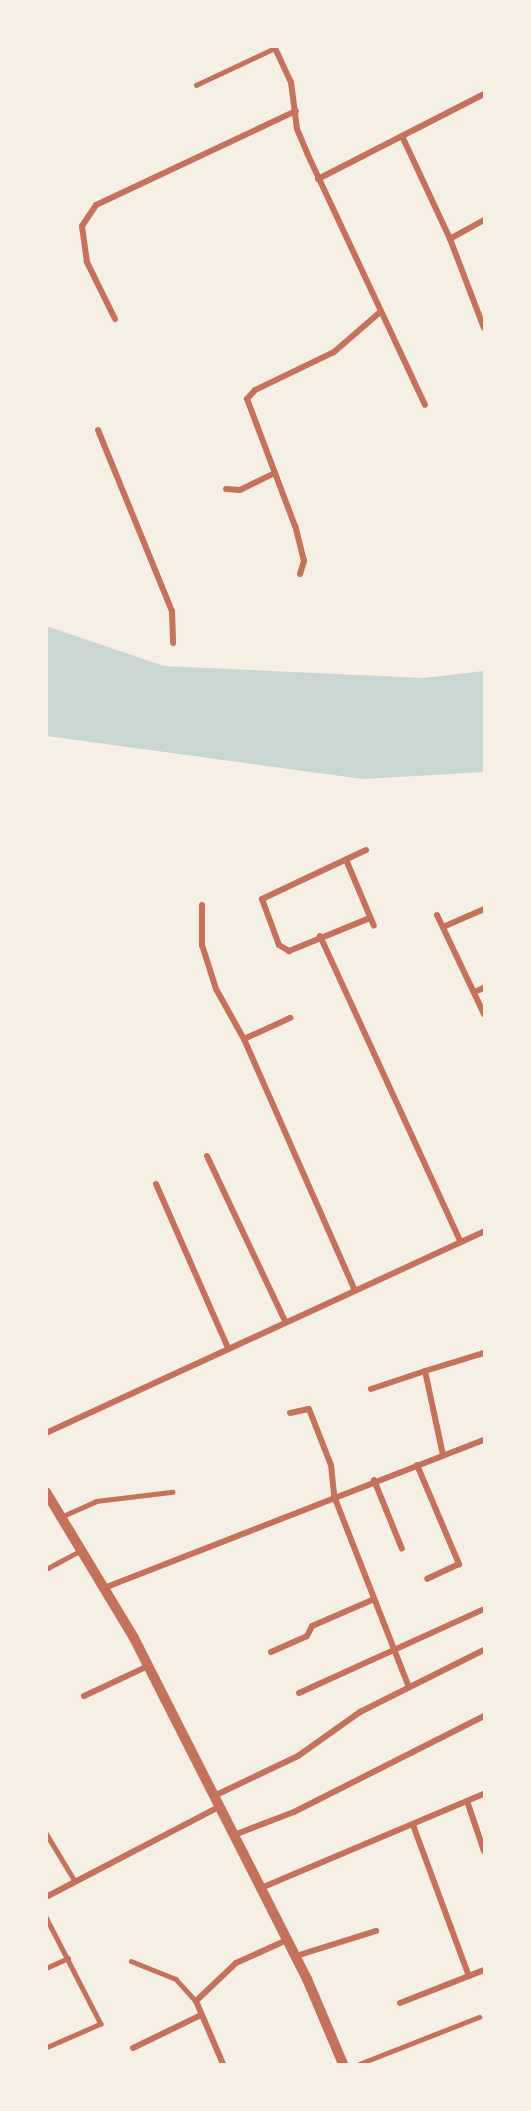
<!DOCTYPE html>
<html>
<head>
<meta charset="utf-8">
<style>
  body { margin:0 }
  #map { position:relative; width:531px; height:2111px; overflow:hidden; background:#f6efe4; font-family:Roboto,sans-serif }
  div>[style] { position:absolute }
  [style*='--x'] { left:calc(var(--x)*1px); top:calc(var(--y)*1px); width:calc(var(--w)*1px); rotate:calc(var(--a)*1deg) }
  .water>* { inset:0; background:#c9d6d2 }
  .service>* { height:4.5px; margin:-2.25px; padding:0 2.25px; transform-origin:2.25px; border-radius:2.25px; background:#c5725c }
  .minor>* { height:6px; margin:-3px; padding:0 3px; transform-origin:3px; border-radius:3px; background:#c5725c }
  .tertiary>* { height:10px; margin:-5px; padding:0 5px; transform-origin:5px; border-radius:5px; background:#c5725c }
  span { translate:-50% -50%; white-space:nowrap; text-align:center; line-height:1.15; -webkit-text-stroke:5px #f6efe4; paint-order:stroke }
  .frame { position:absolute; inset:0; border:48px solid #f6efe4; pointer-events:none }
</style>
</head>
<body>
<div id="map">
  <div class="water">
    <i style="clip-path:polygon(46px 626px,164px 666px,424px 678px,484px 671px,484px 772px,363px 779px,47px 736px)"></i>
  </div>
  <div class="service">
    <i style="--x:196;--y:85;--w:87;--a:-25.1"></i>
    <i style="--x:63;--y:1516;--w:36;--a:-24"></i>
    <i style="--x:96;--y:1501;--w:77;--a:-6.8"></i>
    <i style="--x:46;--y:1569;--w:38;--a:-28"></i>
    <i style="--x:46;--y:1833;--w:56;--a:58.9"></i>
    <i style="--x:46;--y:1917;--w:120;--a:62.8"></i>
    <i style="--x:101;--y:2024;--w:60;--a:156.4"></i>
    <i style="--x:131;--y:1961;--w:48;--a:21.8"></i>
    <i style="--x:176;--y:1979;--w:30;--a:48"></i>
    <i style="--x:46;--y:1968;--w:24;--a:-24"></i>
    <i style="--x:359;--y:2064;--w:129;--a:-21.4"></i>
  </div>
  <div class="minor">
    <i style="--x:274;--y:46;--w:40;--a:65"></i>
    <i style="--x:291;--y:82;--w:47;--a:82.7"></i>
    <i style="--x:297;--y:129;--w:26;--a:67"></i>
    <i style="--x:307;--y:153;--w:278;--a:64.9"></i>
    <i style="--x:402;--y:136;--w:114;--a:65"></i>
    <i style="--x:318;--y:179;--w:186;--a:-27.1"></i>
    <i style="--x:484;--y:220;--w:39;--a:151"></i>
    <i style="--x:450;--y:239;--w:95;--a:69.1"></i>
    <i style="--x:115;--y:319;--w:64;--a:-116.2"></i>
    <i style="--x:87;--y:262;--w:36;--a:-98"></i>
    <i style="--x:82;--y:226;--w:25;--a:-56"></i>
    <i style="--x:96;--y:205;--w:221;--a:-25.2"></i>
    <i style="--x:98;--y:430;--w:196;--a:67.8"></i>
    <i style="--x:172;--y:611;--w:32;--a:88"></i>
    <i style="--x:226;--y:489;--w:14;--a:4"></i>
    <i style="--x:240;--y:490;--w:39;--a:-26"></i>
    <i style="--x:300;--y:574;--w:14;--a:-73"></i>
    <i style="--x:304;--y:561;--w:36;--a:-104"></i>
    <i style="--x:295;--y:526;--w:136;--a:-110.7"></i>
    <i style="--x:247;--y:399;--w:12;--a:-48"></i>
    <i style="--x:255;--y:390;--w:88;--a:-25.7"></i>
    <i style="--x:334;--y:352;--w:60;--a:-40.9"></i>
    <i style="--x:366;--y:850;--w:115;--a:154.8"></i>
    <i style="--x:262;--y:899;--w:49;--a:69.7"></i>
    <i style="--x:279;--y:945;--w:12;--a:31"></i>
    <i style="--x:289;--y:951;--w:87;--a:-22.2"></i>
    <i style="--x:347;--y:862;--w:69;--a:67.1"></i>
    <i style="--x:202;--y:905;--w:40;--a:90"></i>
    <i style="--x:202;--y:945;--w:46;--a:72.3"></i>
    <i style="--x:216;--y:989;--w:57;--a:60.8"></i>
    <i style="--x:244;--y:1039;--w:272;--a:66.2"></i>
    <i style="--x:437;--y:915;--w:110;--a:64.6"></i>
    <i style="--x:443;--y:927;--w:45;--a:-23.7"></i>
    <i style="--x:320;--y:936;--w:337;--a:65.3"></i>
    <i style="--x:474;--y:992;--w:11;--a:-22"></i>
    <i style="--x:244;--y:1039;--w:51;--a:-24.5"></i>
    <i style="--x:207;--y:1156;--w:183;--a:64.7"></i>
    <i style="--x:156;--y:1184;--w:179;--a:66.3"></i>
    <i style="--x:371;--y:1389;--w:57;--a:-18.4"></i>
    <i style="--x:290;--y:1413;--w:19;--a:-12"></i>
    <i style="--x:309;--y:1409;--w:60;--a:68.6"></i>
    <i style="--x:331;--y:1465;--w:31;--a:84"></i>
    <i style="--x:334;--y:1496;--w:205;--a:68.6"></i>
    <i style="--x:46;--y:1433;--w:482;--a:-24.7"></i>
    <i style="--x:443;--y:1455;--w:86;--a:-102.1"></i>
    <i style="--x:425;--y:1371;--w:62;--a:-17"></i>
    <i style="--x:417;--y:1465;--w:108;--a:67"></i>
    <i style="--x:459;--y:1564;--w:35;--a:155"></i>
    <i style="--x:374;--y:1480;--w:74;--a:67.9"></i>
    <i style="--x:104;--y:1588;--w:408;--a:-21.3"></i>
    <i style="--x:271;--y:1652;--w:39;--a:-24"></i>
    <i style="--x:307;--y:1636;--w:11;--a:-63"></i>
    <i style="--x:312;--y:1626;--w:68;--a:-23.5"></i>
    <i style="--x:299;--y:1693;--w:203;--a:-24.4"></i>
    <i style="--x:84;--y:1696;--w:71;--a:-25.1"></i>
    <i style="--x:214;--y:1796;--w:93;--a:-25.5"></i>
    <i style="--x:298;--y:1756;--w:76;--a:-35.4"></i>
    <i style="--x:360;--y:1712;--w:139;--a:-26.6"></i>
    <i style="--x:467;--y:1801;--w:53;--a:71.2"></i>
    <i style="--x:413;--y:1825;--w:161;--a:69.7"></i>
    <i style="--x:234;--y:1835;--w:64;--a:-21"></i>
    <i style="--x:294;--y:1812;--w:213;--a:-26.8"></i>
    <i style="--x:261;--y:1888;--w:242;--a:-22.9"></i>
    <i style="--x:46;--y:1897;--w:195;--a:-27.5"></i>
    <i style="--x:296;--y:1956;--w:84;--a:-17.4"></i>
    <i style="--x:400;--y:2003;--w:90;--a:-21.4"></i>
    <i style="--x:133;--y:2048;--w:73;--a:-25.9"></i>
    <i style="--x:223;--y:2064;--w:69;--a:-113.2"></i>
    <i style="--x:196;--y:2001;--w:55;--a:-43.5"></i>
    <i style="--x:236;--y:1963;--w:56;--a:-24.3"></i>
  </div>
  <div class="tertiary">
    <i style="--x:46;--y:1492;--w:170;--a:58.9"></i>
    <i style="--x:134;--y:1638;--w:382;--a:63.1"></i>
    <i style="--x:307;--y:1979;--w:92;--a:67"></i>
  </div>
  <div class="frame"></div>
</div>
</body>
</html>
